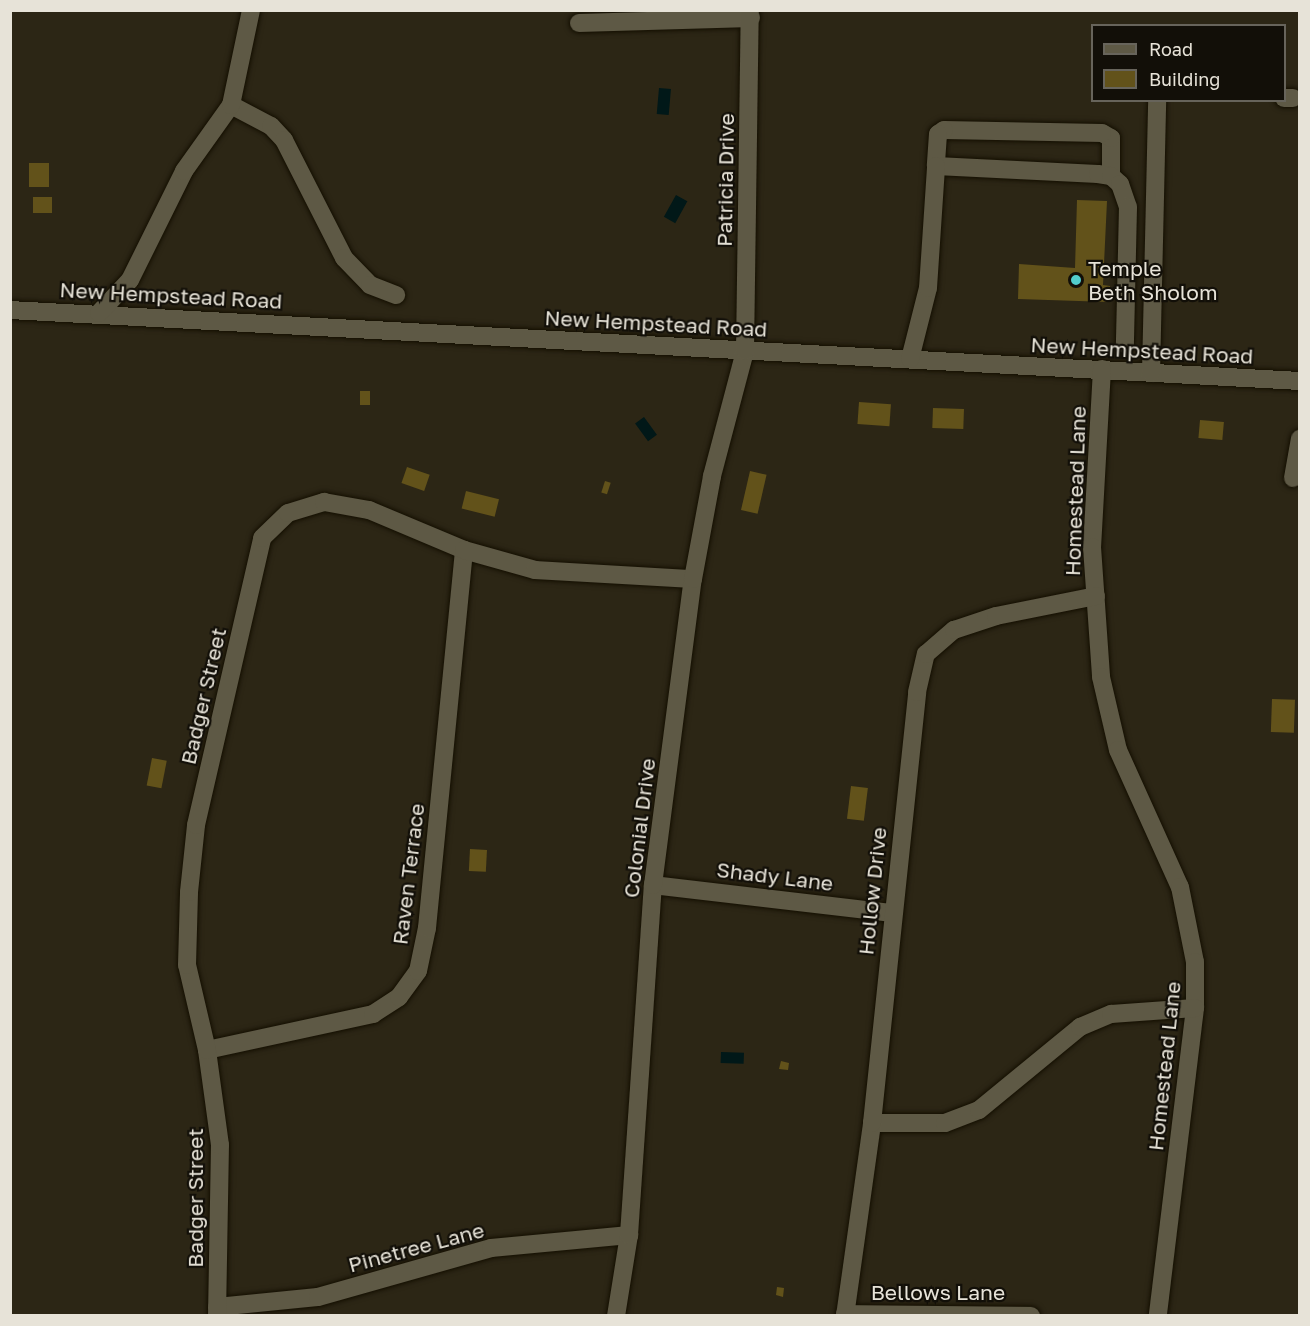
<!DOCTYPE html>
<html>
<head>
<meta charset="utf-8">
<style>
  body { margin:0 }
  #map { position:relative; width:1310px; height:1326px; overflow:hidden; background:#2c2615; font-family:"Golos Text",sans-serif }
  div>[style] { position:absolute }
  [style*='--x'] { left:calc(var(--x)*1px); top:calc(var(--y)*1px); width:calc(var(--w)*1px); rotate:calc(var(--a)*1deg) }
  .water>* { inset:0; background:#011818; transform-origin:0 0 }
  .building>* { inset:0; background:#62521a; transform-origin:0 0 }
  .roads { filter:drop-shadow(0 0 2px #140f01) drop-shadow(0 0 2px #140f01) }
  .minor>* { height:18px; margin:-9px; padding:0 9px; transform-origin:9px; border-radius:9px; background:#5e5945 }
  .dots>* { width:16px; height:16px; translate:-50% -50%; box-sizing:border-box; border:3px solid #120f08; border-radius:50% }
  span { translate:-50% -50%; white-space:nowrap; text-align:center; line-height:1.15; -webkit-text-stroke:4.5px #120f08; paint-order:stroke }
  .street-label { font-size:21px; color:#e7e3d8 }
  .poi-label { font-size:21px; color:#e7e3d8 }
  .left { translate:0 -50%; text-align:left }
  .frame { position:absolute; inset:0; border:12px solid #e7e3d8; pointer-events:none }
  .legend { position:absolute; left:1091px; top:24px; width:195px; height:78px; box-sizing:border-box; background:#120f08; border:2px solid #67645b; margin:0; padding:8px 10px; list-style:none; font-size:18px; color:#e7e3d8 }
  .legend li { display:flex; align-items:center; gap:12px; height:30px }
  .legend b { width:30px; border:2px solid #67645b }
</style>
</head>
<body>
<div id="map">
  <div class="water">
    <i style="left:659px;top:88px;width:12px;height:26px;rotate:5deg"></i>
    <i style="left:676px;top:195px;width:13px;height:25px;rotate:29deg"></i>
    <i style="left:644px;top:417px;width:22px;height:11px;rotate:54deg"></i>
    <i style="left:721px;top:1052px;width:23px;height:11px;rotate:2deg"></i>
  </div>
  <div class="building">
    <i style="left:29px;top:163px;width:20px;height:24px"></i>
    <i style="left:33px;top:197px;width:19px;height:16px"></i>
    <i style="clip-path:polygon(1077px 200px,1107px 201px,1103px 285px,1110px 286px,1109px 302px,1018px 299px,1019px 264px,1075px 268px)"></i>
    <i style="left:360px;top:391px;width:10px;height:14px"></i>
    <i style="left:859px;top:402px;width:32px;height:22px;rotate:4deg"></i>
    <i style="left:933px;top:408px;width:31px;height:20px;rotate:2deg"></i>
    <i style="left:1200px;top:420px;width:24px;height:18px;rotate:5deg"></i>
    <i style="left:407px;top:467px;width:24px;height:17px;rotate:19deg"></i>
    <i style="left:750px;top:471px;width:17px;height:40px;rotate:13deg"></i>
    <i style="left:605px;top:481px;width:6px;height:12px;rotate:18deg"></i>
    <i style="left:466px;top:491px;width:34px;height:18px;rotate:14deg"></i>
    <i style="left:1272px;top:699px;width:23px;height:33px;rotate:2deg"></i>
    <i style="left:152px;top:758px;width:15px;height:28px;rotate:11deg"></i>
    <i style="left:851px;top:786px;width:17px;height:33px;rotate:7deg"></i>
    <i style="left:470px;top:849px;width:17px;height:22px;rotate:3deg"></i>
    <i style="clip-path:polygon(781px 1061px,789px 1063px,788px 1070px,779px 1069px)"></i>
    <i style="clip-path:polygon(777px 1287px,784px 1288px,783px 1297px,776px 1295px)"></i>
  </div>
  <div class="roads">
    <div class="minor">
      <i style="--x:579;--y:23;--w:172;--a:-1.7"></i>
      <i style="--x:1284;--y:98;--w:9;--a:0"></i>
      <i style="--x:231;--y:105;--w:45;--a:27.7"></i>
      <i style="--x:271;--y:126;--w:19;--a:47"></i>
      <i style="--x:284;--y:140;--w:132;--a:63"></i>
      <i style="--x:344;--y:258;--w:37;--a:46"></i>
      <i style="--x:370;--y:285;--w:28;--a:21"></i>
      <i style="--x:1111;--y:176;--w:38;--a:-90"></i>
      <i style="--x:1111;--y:138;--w:10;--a:-151"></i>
      <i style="--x:1102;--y:133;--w:158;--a:-178.9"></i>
      <i style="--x:944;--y:130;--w:7;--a:146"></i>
      <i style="--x:938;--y:134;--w:32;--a:94"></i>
      <i style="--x:936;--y:166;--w:162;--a:2.8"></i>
      <i style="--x:1098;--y:174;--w:13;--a:9"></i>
      <i style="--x:1111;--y:176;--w:12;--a:42"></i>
      <i style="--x:1120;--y:184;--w:24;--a:71"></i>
      <i style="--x:1128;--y:207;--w:137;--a:91.3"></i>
      <i style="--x:10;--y:310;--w:1292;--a:3.15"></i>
      <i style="--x:99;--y:313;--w:45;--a:-46.8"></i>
      <i style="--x:130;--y:280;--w:122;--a:-63.6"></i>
      <i style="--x:184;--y:171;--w:81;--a:-54.5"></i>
      <i style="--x:231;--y:105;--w:97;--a:-78.1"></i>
      <i style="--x:910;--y:359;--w:73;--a:-75.8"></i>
      <i style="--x:928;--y:288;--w:122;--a:-86.2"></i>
      <i style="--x:1102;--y:369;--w:178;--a:93.2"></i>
      <i style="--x:1092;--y:547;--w:130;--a:86"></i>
      <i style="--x:1101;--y:677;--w:75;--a:76.9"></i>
      <i style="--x:1118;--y:750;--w:150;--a:65.7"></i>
      <i style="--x:1180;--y:887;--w:76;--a:78.7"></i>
      <i style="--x:1195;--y:962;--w:46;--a:90"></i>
      <i style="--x:1195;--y:1008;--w:310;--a:96.9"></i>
      <i style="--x:1151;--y:373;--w:273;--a:-88.7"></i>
      <i style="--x:1293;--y:478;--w:40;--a:-80"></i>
      <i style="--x:653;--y:885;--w:241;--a:6.7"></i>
      <i style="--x:207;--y:1050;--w:170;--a:-12.2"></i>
      <i style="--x:373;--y:1014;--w:31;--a:-33"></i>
      <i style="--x:399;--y:997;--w:32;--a:-54"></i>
      <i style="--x:418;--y:971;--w:44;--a:-78.2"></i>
      <i style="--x:427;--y:928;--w:380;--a:-84.4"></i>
      <i style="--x:872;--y:1123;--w:73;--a:0"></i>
      <i style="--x:945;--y:1123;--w:36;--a:-21"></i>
      <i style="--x:979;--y:1110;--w:131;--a:-39.4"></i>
      <i style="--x:1080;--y:1027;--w:34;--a:-23"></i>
      <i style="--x:1111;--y:1014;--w:84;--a:-4.1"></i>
      <i style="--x:217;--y:1307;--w:101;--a:-5.7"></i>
      <i style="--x:318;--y:1297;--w:180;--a:-15.8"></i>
      <i style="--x:491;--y:1248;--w:139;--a:-5.4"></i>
      <i style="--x:845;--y:1314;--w:186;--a:0.6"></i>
      <i style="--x:217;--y:1316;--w:171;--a:-89"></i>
      <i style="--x:220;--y:1145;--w:96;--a:-97.8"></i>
      <i style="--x:207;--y:1050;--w:87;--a:-103.2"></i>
      <i style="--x:187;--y:965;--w:73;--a:-88.4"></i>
      <i style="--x:189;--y:892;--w:67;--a:-84"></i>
      <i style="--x:196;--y:825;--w:294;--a:-77"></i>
      <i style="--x:262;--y:538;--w:36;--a:-44"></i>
      <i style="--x:288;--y:513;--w:38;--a:-17"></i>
      <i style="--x:324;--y:502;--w:46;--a:10.1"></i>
      <i style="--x:369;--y:510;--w:103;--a:22.8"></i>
      <i style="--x:464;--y:550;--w:74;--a:15.7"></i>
      <i style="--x:535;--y:570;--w:158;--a:3.3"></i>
      <i style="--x:616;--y:1316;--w:82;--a:-80.9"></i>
      <i style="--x:629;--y:1235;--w:351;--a:-86.1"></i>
      <i style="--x:653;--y:885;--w:309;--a:-82.6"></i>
      <i style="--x:693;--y:579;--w:105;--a:-79.5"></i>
      <i style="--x:712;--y:476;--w:129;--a:-75.2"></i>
      <i style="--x:745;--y:351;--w:341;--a:-89.2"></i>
      <i style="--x:845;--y:1316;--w:195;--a:-82"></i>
      <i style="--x:872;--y:1123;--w:433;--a:-84"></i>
      <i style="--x:917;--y:692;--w:39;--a:-77"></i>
      <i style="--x:926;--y:654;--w:37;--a:-41"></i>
      <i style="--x:954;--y:630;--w:44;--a:-18.4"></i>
      <i style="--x:996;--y:616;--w:102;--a:-11.3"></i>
    </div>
  </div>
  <div class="dots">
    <i style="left:1076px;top:280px;background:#52cdcc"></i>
  </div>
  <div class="street-label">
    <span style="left:725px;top:180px;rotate:-89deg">Patricia Drive</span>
    <span style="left:171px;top:295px;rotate:3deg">New Hempstead Road</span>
    <span style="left:656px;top:323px;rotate:3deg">New Hempstead Road</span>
    <span style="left:1142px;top:350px;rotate:3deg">New Hempstead Road</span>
    <span style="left:1075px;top:491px;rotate:-88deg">Homestead Lane</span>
    <span style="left:203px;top:696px;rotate:-77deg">Badger Street</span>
    <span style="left:639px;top:828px;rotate:-83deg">Colonial Drive</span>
    <span style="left:408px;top:874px;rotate:-83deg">Raven Terrace</span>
    <span style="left:775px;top:876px;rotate:7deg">Shady Lane</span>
    <span style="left:872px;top:891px;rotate:-84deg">Hollow Drive</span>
    <span style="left:1164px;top:1066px;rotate:-84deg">Homestead Lane</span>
    <span style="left:195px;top:1198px;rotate:-90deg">Badger Street</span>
    <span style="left:416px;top:1247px;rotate:-15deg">Pinetree Lane</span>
    <span style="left:938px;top:1292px">Bellows Lane</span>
  </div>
  <div class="poi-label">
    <span class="left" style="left:1088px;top:280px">Temple<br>Beth Sholom</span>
  </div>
  <div class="frame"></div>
  <ul class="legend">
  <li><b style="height:8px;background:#5e5945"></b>Road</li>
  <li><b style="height:16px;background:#62521a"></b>Building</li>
  </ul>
</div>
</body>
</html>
